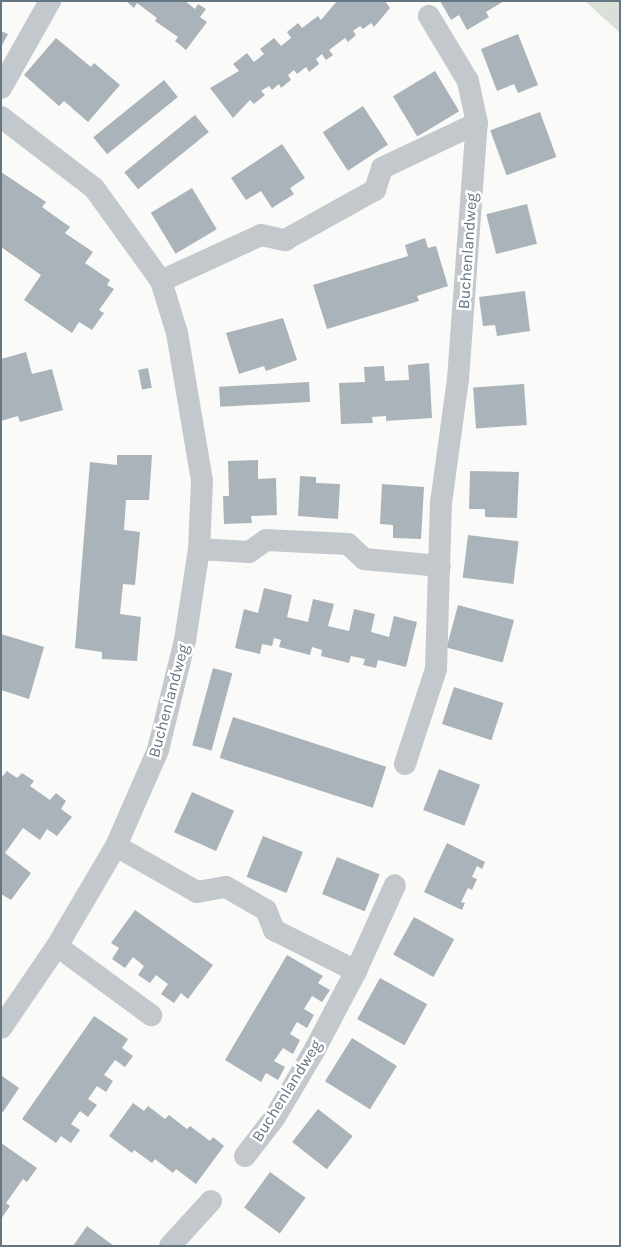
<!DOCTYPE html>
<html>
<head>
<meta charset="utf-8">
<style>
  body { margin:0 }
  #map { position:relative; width:621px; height:1247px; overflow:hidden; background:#fafaf8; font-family:Karla,sans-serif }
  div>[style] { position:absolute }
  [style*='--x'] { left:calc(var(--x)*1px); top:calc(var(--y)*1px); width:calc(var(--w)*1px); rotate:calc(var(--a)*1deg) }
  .green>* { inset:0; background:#dadfd7 }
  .building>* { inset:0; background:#aab3b9; transform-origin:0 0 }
  .minor>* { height:22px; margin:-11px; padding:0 11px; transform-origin:11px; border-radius:11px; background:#c3c8cc }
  span { translate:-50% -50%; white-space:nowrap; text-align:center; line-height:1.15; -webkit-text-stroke:5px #fff; paint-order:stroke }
  .street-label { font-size:16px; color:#657683 }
  .frame { position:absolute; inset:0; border:2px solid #657683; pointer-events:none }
</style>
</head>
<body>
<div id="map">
  <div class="green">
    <i style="clip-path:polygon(585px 1px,620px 1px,620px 33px)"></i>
  </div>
  <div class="building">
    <i style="clip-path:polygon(126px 1px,185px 1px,195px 9px,198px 4px,206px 9px,200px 17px,207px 22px,186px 50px,175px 41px,178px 37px,155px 21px,157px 18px,137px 3px,134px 8px)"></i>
    <i style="clip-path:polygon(337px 1px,385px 1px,390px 8px,374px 27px,371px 23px,363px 29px,360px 26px,353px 31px,356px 35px,348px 42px,345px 38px,329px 50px,333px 55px,326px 60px,322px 54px,316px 59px,319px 64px,309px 72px,306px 67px,297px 74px,294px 70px,288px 75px,291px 80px,281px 88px,279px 84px,272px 90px,269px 86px,261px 91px,265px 95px,254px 104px,250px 100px,233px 118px,210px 88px,239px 71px,233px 64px,247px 53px,254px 62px,264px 54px,260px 49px,274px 38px,281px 46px,291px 38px,287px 32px,298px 23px,302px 28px,318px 16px,321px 20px)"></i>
    <i style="clip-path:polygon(440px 1px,504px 1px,486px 12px,489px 17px,467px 30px,459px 15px,451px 20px)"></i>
    <i style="clip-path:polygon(1px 31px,8px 34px,1px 47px)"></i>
    <i style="clip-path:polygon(518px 34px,538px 85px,518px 93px,514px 84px,497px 91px,481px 49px)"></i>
    <i style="clip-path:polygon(56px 38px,91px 67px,94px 63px,120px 85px,88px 122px,64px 101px,59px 106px,24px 75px)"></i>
    <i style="left:435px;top:71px;width:47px;height:49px;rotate:59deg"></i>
    <i style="left:164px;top:80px;width:22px;height:91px;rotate:51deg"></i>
    <i style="left:363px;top:106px;width:46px;height:48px;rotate:57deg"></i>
    <i style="left:540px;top:112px;width:48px;height:53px;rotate:70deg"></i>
    <i style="left:195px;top:115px;width:22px;height:91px;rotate:51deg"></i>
    <i style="clip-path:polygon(282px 144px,305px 178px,290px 188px,294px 194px,272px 208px,261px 191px,246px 200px,231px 178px)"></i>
    <i style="clip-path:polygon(1px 172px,46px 202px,42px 207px,70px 227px,65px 233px,93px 252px,85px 263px,110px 280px,107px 285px,114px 289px,99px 310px,104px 313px,92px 330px,79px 322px,72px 333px,24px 300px,41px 275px,1px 247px)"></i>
    <i style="left:192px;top:188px;width:48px;height:48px;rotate:59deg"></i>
    <i style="left:527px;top:204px;width:41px;height:42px;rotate:76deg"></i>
    <i style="clip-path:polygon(425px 238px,428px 248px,436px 246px,448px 286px,417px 296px,419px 301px,327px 329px,313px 285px,408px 256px,405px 245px)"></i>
    <i style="clip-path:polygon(525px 291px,530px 331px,497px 336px,495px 325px,483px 326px,479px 297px)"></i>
    <i style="clip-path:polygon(283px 318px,297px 360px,266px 371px,264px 366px,239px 374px,226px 333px)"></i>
    <i style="clip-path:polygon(26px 352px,32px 374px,52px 369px,63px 410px,20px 422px,18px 416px,1px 421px,1px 359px)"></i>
    <i style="clip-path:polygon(429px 363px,432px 418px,386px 421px,386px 416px,372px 417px,373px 423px,341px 424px,339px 383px,365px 382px,364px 367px,384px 366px,385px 381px,409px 380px,408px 365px)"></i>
    <i style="left:148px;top:368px;width:20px;height:10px;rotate:79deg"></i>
    <i style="left:309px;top:382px;width:20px;height:90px;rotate:87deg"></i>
    <i style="left:524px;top:384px;width:41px;height:51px;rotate:86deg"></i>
    <i style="clip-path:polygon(117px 455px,152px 455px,149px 500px,126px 500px,124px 530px,140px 532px,135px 585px,123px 584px,120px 614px,141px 617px,137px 661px,102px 659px,102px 652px,75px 648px,90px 462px,117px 465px)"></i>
    <i style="clip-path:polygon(258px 460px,258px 479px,276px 478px,277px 515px,251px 516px,252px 523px,224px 524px,223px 496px,229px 496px,228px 461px)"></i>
    <i style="clip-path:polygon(470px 471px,519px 472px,517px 518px,485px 517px,485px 509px,469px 509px)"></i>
    <i style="clip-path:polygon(300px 476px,316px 477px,316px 483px,340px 484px,338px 519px,298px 516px)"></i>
    <i style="clip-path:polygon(382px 484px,424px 487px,421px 539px,393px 538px,393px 525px,380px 524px)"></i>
    <i style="left:468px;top:535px;width:51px;height:43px;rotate:7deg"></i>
    <i style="clip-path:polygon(264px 588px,292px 595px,287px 617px,308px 622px,313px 599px,334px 604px,328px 626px,349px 631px,354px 609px,375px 614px,371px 632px,389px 637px,394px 616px,417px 622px,406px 667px,378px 660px,376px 668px,363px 665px,365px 659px,351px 656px,349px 663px,321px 656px,322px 650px,312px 647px,310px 655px,279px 647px,281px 640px,274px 638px,272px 646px,262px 644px,260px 654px,235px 648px,244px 609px,258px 613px)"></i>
    <i style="left:458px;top:605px;width:58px;height:44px;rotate:15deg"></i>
    <i style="clip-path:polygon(1px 634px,44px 647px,29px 699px,1px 690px)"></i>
    <i style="left:213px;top:668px;width:20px;height:80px;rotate:15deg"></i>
    <i style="left:454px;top:687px;width:52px;height:39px;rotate:18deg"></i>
    <i style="left:233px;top:717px;width:161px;height:43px;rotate:18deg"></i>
    <i style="left:439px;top:769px;width:44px;height:44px;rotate:21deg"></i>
    <i style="clip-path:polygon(7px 771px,17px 778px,22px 773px,34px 781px,30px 786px,50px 800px,56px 793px,66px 801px,61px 809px,72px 817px,57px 836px,47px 829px,40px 840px,23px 828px,5px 853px,31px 873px,11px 900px,1px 894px,1px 778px)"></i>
    <i style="left:192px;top:792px;width:46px;height:44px;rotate:24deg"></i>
    <i style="left:263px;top:836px;width:43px;height:44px;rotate:22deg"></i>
    <i style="clip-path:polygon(447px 843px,485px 862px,482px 869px,477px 866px,472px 877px,477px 879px,472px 890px,468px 888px,461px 902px,465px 903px,462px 910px,424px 892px)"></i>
    <i style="left:337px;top:857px;width:46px;height:40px;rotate:22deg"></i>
    <i style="clip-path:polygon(135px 910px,213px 965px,188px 999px,181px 993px,174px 1003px,161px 994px,168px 984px,156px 975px,150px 983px,138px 975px,144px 966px,133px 957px,125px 968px,112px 959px,119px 948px,111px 943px)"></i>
    <i style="left:414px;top:917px;width:46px;height:43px;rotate:29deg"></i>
    <i style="clip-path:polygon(287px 955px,323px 976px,318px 983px,330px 990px,322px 1002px,312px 996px,304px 1009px,314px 1015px,307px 1028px,297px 1022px,290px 1034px,300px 1040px,293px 1054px,283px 1048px,274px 1061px,285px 1067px,278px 1080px,266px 1073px,261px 1082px,225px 1060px)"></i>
    <i style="left:380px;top:978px;width:54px;height:47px;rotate:29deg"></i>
    <i style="clip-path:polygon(94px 1016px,128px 1039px,122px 1048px,133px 1056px,125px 1067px,115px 1060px,104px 1075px,113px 1081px,106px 1092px,97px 1086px,88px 1099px,97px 1105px,88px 1117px,80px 1111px,71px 1124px,80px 1130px,71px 1143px,61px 1136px,56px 1143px,22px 1119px)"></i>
    <i style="left:352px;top:1038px;width:53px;height:51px;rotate:32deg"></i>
    <i style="clip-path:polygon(2px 1076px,19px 1088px,3px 1112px,1px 1111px)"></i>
    <i style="clip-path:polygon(133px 1103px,144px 1111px,148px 1106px,165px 1119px,169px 1115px,187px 1129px,190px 1126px,210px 1141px,213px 1137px,224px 1146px,196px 1184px,176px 1169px,173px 1173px,155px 1159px,152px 1163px,134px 1150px,132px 1153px,109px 1136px)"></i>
    <i style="left:318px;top:1109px;width:44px;height:42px;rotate:38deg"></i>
    <i style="clip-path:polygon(1px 1143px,37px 1168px,27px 1182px,23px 1179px,6px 1203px,10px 1206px,1px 1219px)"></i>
    <i style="left:270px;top:1172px;width:44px;height:44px;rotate:36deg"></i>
    <i style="clip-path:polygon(87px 1226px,114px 1246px,73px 1246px)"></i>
  </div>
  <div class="minor">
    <i style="--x:1;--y:88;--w:100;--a:-60.6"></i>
    <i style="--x:1;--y:117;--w:117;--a:37.4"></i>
    <i style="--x:94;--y:188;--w:115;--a:54.2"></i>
    <i style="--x:161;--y:281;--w:54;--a:72.9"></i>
    <i style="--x:177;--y:333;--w:150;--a:80.4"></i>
    <i style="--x:202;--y:481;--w:68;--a:92.5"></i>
    <i style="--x:199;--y:549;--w:92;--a:98.7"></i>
    <i style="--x:185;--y:640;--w:113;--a:103.8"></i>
    <i style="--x:158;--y:750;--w:105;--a:113.6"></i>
    <i style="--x:116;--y:846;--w:116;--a:120.5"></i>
    <i style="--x:57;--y:946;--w:99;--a:124.3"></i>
    <i style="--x:161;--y:281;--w:110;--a:-24.7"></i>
    <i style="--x:261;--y:235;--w:25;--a:12"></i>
    <i style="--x:285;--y:240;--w:103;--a:-29.1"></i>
    <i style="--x:375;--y:190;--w:23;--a:-72"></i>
    <i style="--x:382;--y:168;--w:105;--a:-25.3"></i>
    <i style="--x:199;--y:549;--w:50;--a:3.4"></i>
    <i style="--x:249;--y:552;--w:21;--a:-35"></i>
    <i style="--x:266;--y:540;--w:82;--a:2.8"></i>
    <i style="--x:348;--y:544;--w:22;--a:43"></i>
    <i style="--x:364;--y:559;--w:76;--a:5.3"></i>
    <i style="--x:405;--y:764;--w:100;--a:-71.9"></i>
    <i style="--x:436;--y:669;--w:166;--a:-88.3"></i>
    <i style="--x:441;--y:503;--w:125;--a:-82.2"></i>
    <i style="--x:458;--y:379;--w:257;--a:-85.8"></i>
    <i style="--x:477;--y:123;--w:43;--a:-102.1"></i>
    <i style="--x:468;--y:81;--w:76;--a:-121"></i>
    <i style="--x:116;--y:846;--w:93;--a:29.6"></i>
    <i style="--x:197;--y:892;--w:29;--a:-10"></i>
    <i style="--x:226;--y:887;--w:46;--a:29.9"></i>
    <i style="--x:266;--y:910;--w:22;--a:68"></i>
    <i style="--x:274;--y:930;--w:92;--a:26.6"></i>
    <i style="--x:57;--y:946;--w:117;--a:36.3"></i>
    <i style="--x:245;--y:1156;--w:49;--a:-52.4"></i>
    <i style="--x:275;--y:1117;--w:77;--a:-59.4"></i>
    <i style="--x:314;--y:1051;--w:90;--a:-62.3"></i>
    <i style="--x:356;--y:971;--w:94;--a:-65.6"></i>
    <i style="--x:170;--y:1246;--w:61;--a:-47.7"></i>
  </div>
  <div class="street-label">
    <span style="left:468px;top:251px;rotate:-86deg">Buchenlandweg</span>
    <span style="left:169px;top:701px;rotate:-75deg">Buchenlandweg</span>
    <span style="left:287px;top:1091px;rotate:-58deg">Buchenlandweg</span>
  </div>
  <div class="frame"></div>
</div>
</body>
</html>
